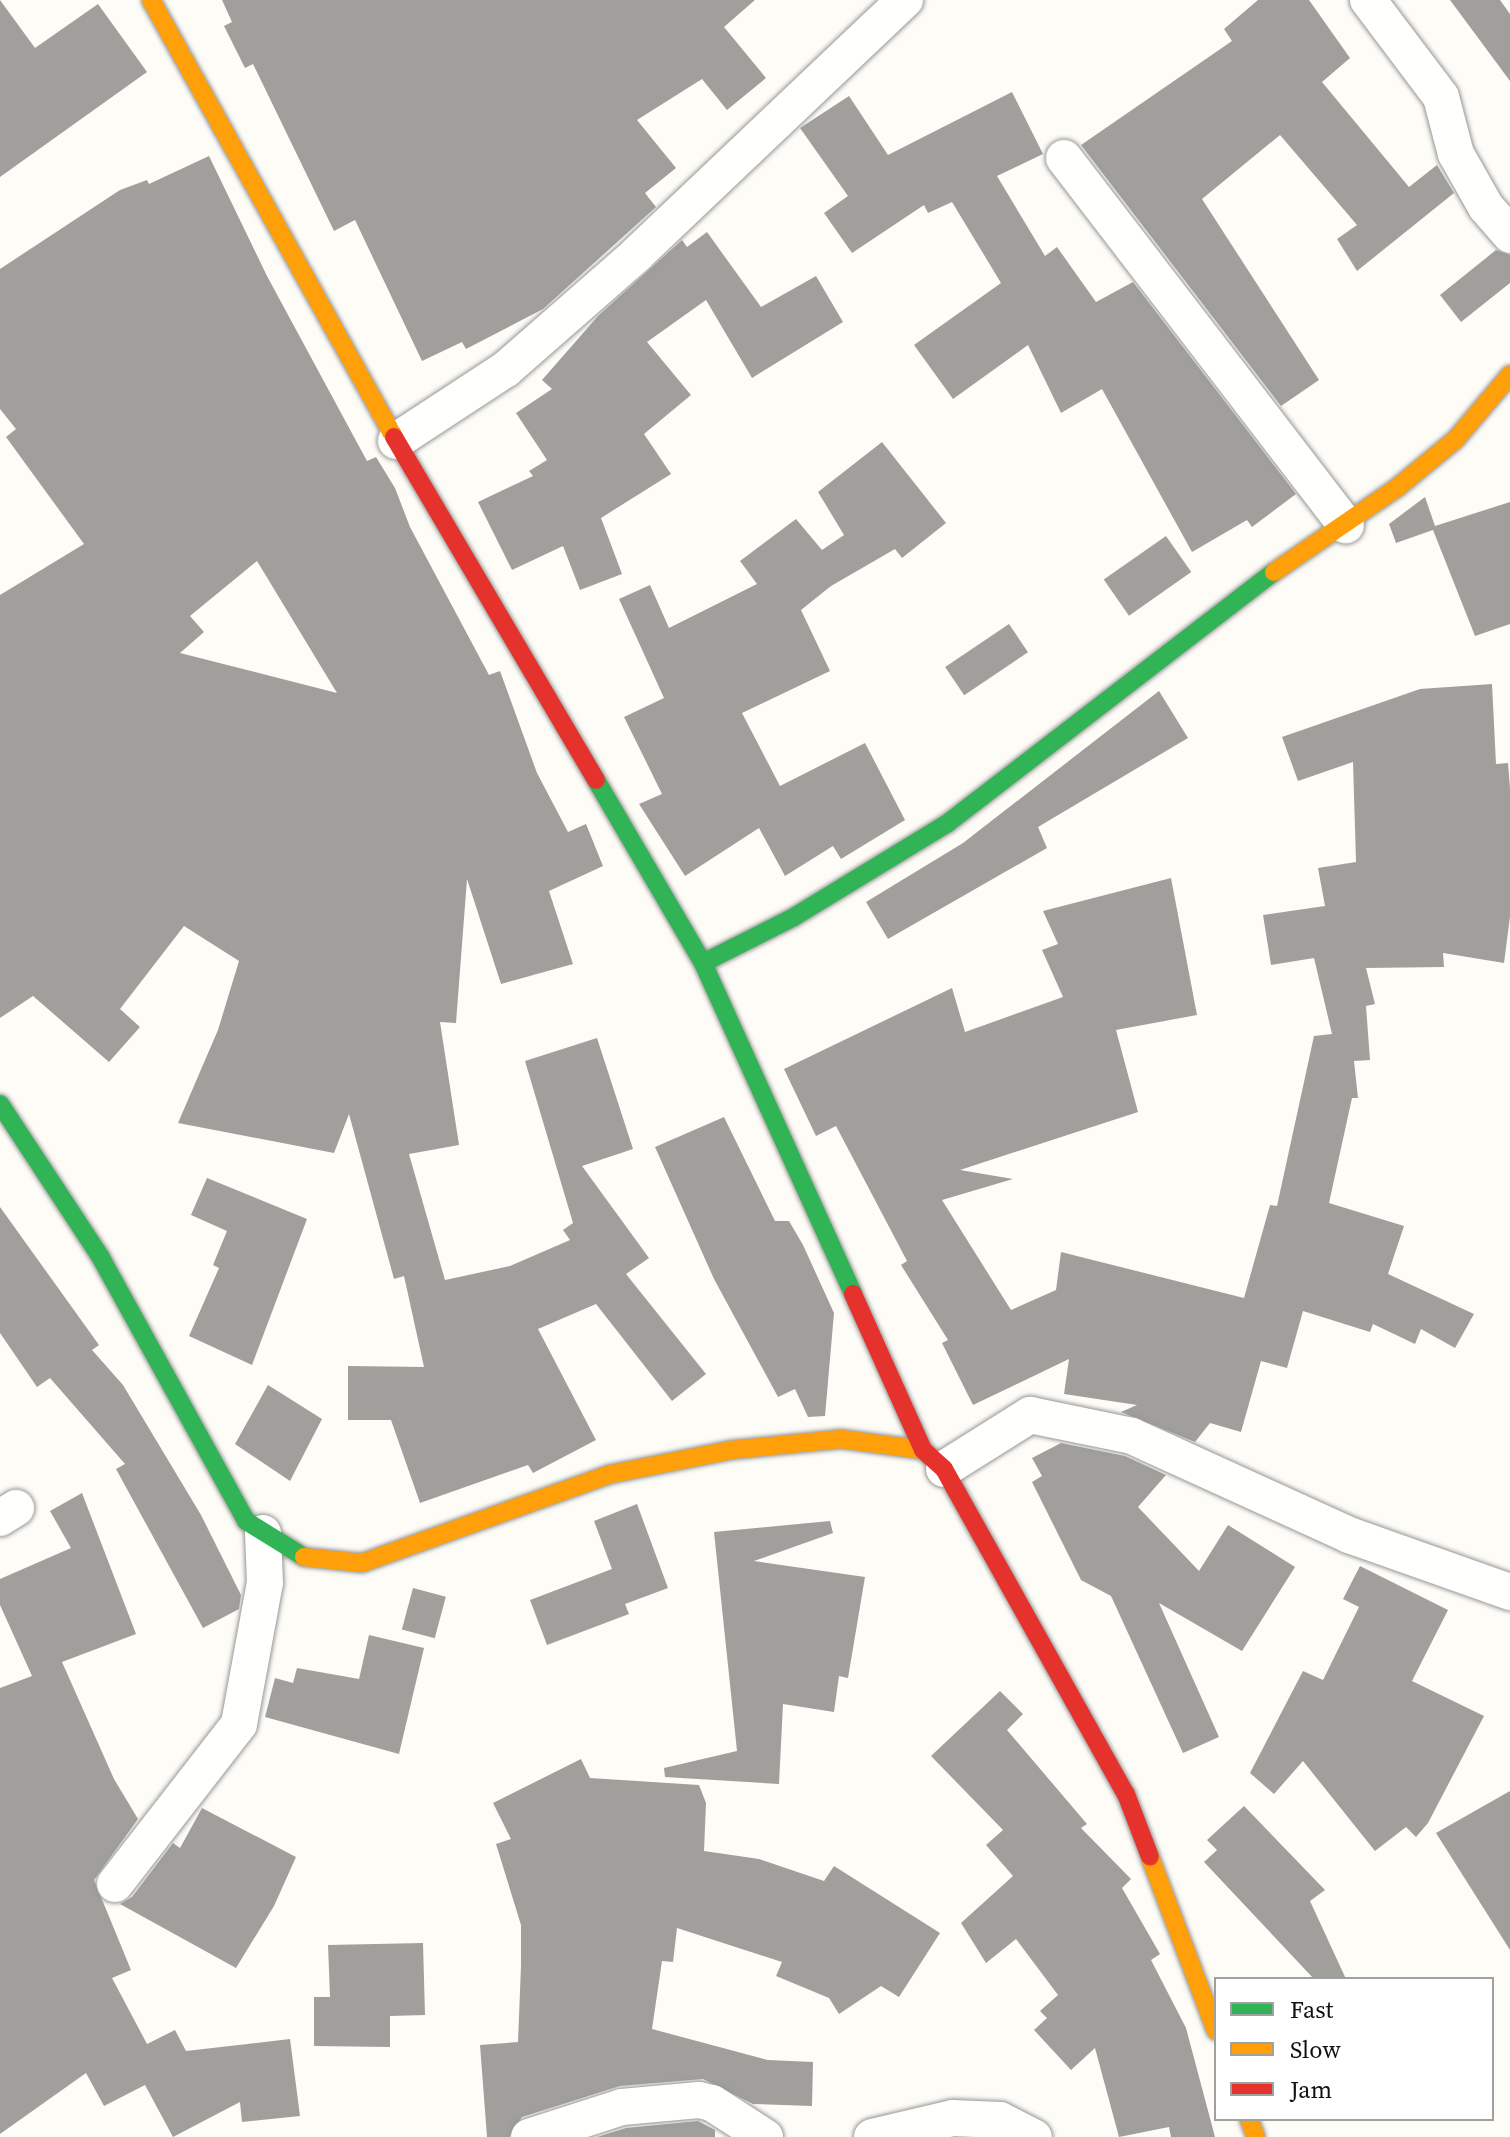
<!DOCTYPE html>
<html>
<head>
<meta charset="utf-8">
<style>
  body { margin:0 }
  #map { position:relative; width:1510px; height:2137px; overflow:hidden; background:#fdfcf7; font-family:"Source Serif 4",serif }
  div>[style] { position:absolute }
  [style*='--x'] { left:calc(var(--x)*1px); top:calc(var(--y)*1px); width:calc(var(--w)*1px); rotate:calc(var(--a)*1deg) }
  .building>* { inset:0; background:#a19f9c; transform-origin:0 0 }
  .roads { filter:drop-shadow(0 0 2px #979795) drop-shadow(0 0 2px #979795) }
  .street>* { height:36px; margin:-18px; padding:0 18px; transform-origin:18px; border-radius:18px; background:#fffffe }
  .fast>* { height:18px; margin:-9px; padding:0 9px; transform-origin:9px; border-radius:9px; background:#30b455 }
  .slow>* { height:18px; margin:-9px; padding:0 9px; transform-origin:9px; border-radius:9px; background:#ff9f0a }
  .jam>* { height:18px; margin:-9px; padding:0 9px; transform-origin:9px; border-radius:9px; background:#e5322d }
  span { translate:-50% -50%; white-space:nowrap; text-align:center; line-height:1.15; -webkit-text-stroke:8px #fff; paint-order:stroke }
  .legend { position:absolute; left:1214px; top:1977px; width:280px; height:144px; box-sizing:border-box; background:#fff; border:2px solid #a0a0a0; margin:0; padding:10px 14px; list-style:none; font-size:24px; color:#111 }
  .legend li { display:flex; align-items:center; gap:16px; height:40px }
  .legend b { width:40px; border:2px solid #a0a0a0 }
</style>
</head>
<body>
<div id="map">
  <div class="building">
    <i style="clip-path:polygon(0 0,35px 48px,98px 4px,147px 72px,0 177px)"></i>
    <i style="clip-path:polygon(222px 0,755px 0,724px 27px,766px 78px,727px 110px,702px 79px,637px 120px,676px 168px,645px 193px,656px 207px,543px 309px,466px 349px,462px 342px,422px 361px,355px 220px,334px 231px,253px 64px,245px 68px,224px 26px,232px 22px)"></i>
    <i style="clip-path:polygon(1258px 0,1309px 0,1350px 58px,1322px 82px,1409px 187px,1437px 165px,1454px 193px,1357px 271px,1337px 239px,1357px 225px,1280px 135px,1202px 199px,1319px 380px,1281px 406px,1081px 145px,1232px 41px,1224px 29px)"></i>
    <i style="clip-path:polygon(1450px 0,1500px 0,1510px 14px,1510px 81px)"></i>
    <i style="clip-path:polygon(1012px 92px,1043px 154px,997px 176px,1045px 256px,1057px 247px,1096px 302px,1133px 282px,1296px 494px,1252px 527px,1247px 520px,1192px 552px,1102px 389px,1061px 413px,1028px 345px,953px 399px,914px 345px,1001px 283px,952px 202px,928px 213px,924px 205px,852px 253px,824px 213px,848px 196px,800px 128px,849px 96px,888px 155px)"></i>
    <i style="clip-path:polygon(evenodd,209px 156px,267px 276px,367px 461px,376px 457px,395px 488px,410px 527px,489px 675px,500px 671px,537px 773px,568px 832px,586px 824px,603px 866px,549px 891px,573px 964px,501px 984px,467px 879px,456px 1023px,440px 1022px,459px 1145px,409px 1154px,445px 1280px,510px 1266px,570px 1240px,563px 1230px,573px 1223px,525px 1061px,597px 1038px,633px 1149px,582px 1166px,649px 1258px,626px 1274px,706px 1374px,672px 1401px,596px 1304px,538px 1329px,596px 1440px,533px 1473px,528px 1465px,420px 1503px,391px 1420px,348px 1420px,348px 1366px,424px 1367px,404px 1276px,394px 1279px,349px 1114px,334px 1153px,178px 1123px,218px 1030px,239px 961px,184px 926px,120px 1009px,140px 1027px,109px 1062px,33px 996px,0 1018px,0 595px,84px 544px,6px 437px,16px 429px,0 409px,0 269px,120px 190px,147px 180px,149px 184px,209px 156px,257px 561px,337px 693px,180px 653px,204px 632px,190px 616px,257px 561px)"></i>
    <i style="clip-path:polygon(707px 232px,761px 307px,816px 276px,843px 322px,752px 378px,706px 300px,647px 342px,691px 395px,644px 434px,671px 474px,601px 518px,622px 574px,580px 590px,563px 546px,512px 570px,478px 502px,533px 476px,529px 471px,547px 460px,516px 413px,552px 389px,542px 380px,598px 316px,682px 240px,687px 247px)"></i>
    <i style="clip-path:polygon(1496px 250px,1510px 255px,1510px 283px,1461px 322px,1440px 295px)"></i>
    <i style="clip-path:polygon(882px 442px,946px 523px,902px 558px,895px 549px,831px 586px,801px 610px,830px 671px,742px 713px,780px 786px,865px 743px,905px 820px,841px 859px,833px 846px,785px 876px,759px 828px,685px 876px,639px 804px,662px 794px,624px 717px,664px 698px,619px 599px,650px 585px,669px 628px,757px 584px,740px 561px,796px 519px,822px 550px,844px 535px,818px 492px)"></i>
    <i style="clip-path:polygon(1425px 497px,1435px 526px,1510px 502px,1510px 624px,1475px 636px,1433px 530px,1396px 543px,1389px 524px)"></i>
    <i style="left:1166px;top:536px;width:44px;height:76px;rotate:55deg"></i>
    <i style="left:1009px;top:624px;width:34px;height:77px;rotate:56deg"></i>
    <i style="clip-path:polygon(1492px 684px,1496px 764px,1508px 763px,1510px 788px,1510px 917px,1504px 963px,1443px 953px,1444px 967px,1366px 968px,1375px 1004px,1366px 1006px,1370px 1060px,1354px 1061px,1358px 1098px,1352px 1098px,1329px 1203px,1404px 1226px,1388px 1274px,1474px 1314px,1455px 1348px,1421px 1329px,1415px 1344px,1373px 1324px,1370px 1332px,1303px 1311px,1287px 1368px,1261px 1361px,1241px 1432px,1210px 1423px,1195px 1442px,1121px 1412px,1137px 1405px,1064px 1394px,1069px 1359px,973px 1405px,942px 1343px,948px 1340px,901px 1265px,907px 1261px,836px 1126px,816px 1136px,784px 1069px,952px 988px,965px 1032px,1063px 997px,1042px 950px,1058px 944px,1043px 911px,1171px 878px,1197px 1015px,1116px 1030px,1138px 1112px,960px 1170px,1013px 1179px,942px 1200px,1011px 1310px,1056px 1290px,1061px 1252px,1244px 1298px,1270px 1205px,1277px 1206px,1314px 1036px,1332px 1034px,1314px 958px,1271px 965px,1263px 915px,1325px 906px,1318px 868px,1356px 862px,1353px 762px,1298px 781px,1282px 737px,1420px 689px)"></i>
    <i style="clip-path:polygon(1159px 691px,1188px 738px,1038px 827px,1047px 848px,888px 939px,866px 902px,963px 843px)"></i>
    <i style="clip-path:polygon(724px 1117px,775px 1221px,789px 1221px,803px 1245px,834px 1313px,825px 1416px,808px 1417px,795px 1389px,778px 1397px,714px 1279px,655px 1147px)"></i>
    <i style="clip-path:polygon(207px 1178px,307px 1219px,252px 1365px,189px 1336px,219px 1268px,213px 1265px,227px 1231px,191px 1215px)"></i>
    <i style="clip-path:polygon(0 1207px,99px 1345px,92px 1350px,123px 1385px,201px 1515px,241px 1595px,239px 1609px,203px 1628px,116px 1469px,125px 1464px,50px 1378px,37px 1387px,0 1333px)"></i>
    <i style="clip-path:polygon(268px 1385px,322px 1419px,290px 1481px,235px 1444px)"></i>
    <i style="clip-path:polygon(1061px 1443px,1125px 1456px,1166px 1475px,1138px 1507px,1199px 1571px,1228px 1525px,1295px 1567px,1242px 1651px,1159px 1603px,1219px 1737px,1183px 1753px,1111px 1596px,1081px 1580px,1032px 1482px,1042px 1476px,1032px 1458px)"></i>
    <i style="clip-path:polygon(82px 1493px,136px 1634px,62px 1662px,114px 1779px,138px 1819px,94px 1880px,131px 1970px,112px 1978px,147px 2044px,175px 2030px,186px 2051px,290px 2039px,300px 2116px,242px 2122px,240px 2102px,173px 2137px,145px 2085px,104px 2106px,86px 2073px,0 2134px,0 1688px,32px 1676px,0 1605px,0 1579px,71px 1548px,50px 1511px)"></i>
    <i style="clip-path:polygon(637px 1504px,668px 1588px,625px 1604px,629px 1614px,547px 1645px,530px 1600px,612px 1569px,594px 1521px)"></i>
    <i style="clip-path:polygon(830px 1521px,833px 1533px,754px 1561px,865px 1577px,848px 1678px,839px 1676px,834px 1712px,783px 1704px,779px 1784px,665px 1777px,664px 1768px,737px 1751px,714px 1532px)"></i>
    <i style="clip-path:polygon(1360px 1566px,1448px 1610px,1412px 1681px,1484px 1716px,1428px 1823px,1416px 1837px,1406px 1827px,1375px 1851px,1303px 1761px,1274px 1794px,1250px 1773px,1303px 1671px,1323px 1680px,1359px 1607px,1343px 1599px)"></i>
    <i style="left:413px;top:1588px;width:34px;height:43px;rotate:15deg"></i>
    <i style="clip-path:polygon(369px 1635px,424px 1648px,399px 1754px,265px 1717px,275px 1678px,293px 1683px,297px 1668px,359px 1679px)"></i>
    <i style="clip-path:polygon(1000px 1691px,1023px 1714px,1007px 1730px,1087px 1824px,1081px 1828px,1131px 1879px,1122px 1888px,1160px 1954px,1151px 1960px,1186px 2028px,1215px 2137px,1171px 2137px,1169px 2127px,1119px 2137px,1095px 2048px,1071px 2070px,1034px 2030px,1047px 2018px,1040px 2011px,1058px 1995px,1016px 1939px,986px 1963px,961px 1923px,1013px 1876px,986px 1845px,1003px 1830px,931px 1756px)"></i>
    <i style="clip-path:polygon(581px 1759px,590px 1778px,699px 1785px,706px 1803px,704px 1851px,759px 1859px,824px 1881px,834px 1866px,940px 1933px,899px 1997px,881px 1986px,839px 2014px,829px 1998px,776px 1976px,782px 1962px,677px 1928px,673px 1962px,662px 1961px,652px 2029px,768px 2060px,813px 2062px,812px 2106px,753px 2104px,703px 2079px,620px 2086px,522px 2117px,509px 2137px,487px 2137px,480px 2045px,518px 2042px,521px 1966px,521px 1925px,496px 1844px,511px 1839px,493px 1803px)"></i>
    <i style="clip-path:polygon(1510px 1791px,1510px 1950px,1436px 1833px)"></i>
    <i style="clip-path:polygon(1244px 1806px,1325px 1890px,1310px 1901px,1346px 1979px,1314px 1979px,1204px 1862px,1217px 1850px,1207px 1840px)"></i>
    <i style="clip-path:polygon(202px 1808px,296px 1857px,274px 1906px,236px 1968px,120px 1904px,132px 1897px,173px 1843px,180px 1848px)"></i>
    <i style="clip-path:polygon(423px 1943px,425px 2015px,390px 2016px,390px 2047px,314px 2046px,314px 1997px,330px 1997px,328px 1945px)"></i>
    <i style="clip-path:polygon(698px 2121px,715px 2130px,715px 2137px,597px 2137px,626px 2128px)"></i>
  </div>
  <div class="roads">
    <div class="street">
      <i style="--x:1368;--y:0;--w:121;--a:53"></i>
      <i style="--x:1441;--y:97;--w:59;--a:75.3"></i>
      <i style="--x:1456;--y:154;--w:61;--a:60.5"></i>
      <i style="--x:1486;--y:207;--w:37;--a:49"></i>
      <i style="--x:1064;--y:158;--w:463;--a:52.5"></i>
      <i style="--x:396;--y:441;--w:131;--a:-33.2"></i>
      <i style="--x:506;--y:369;--w:173;--a:-41.2"></i>
      <i style="--x:636;--y:255;--w:371;--a:-43.5"></i>
      <i style="--x:944;--y:1469;--w:102;--a:-32.1"></i>
      <i style="--x:1030;--y:1415;--w:104;--a:11.6"></i>
      <i style="--x:1132;--y:1436;--w:239;--a:24.5"></i>
      <i style="--x:1349;--y:1535;--w:171;--a:19.5"></i>
      <i style="--x:0;--y:1518;--w:19;--a:-32"></i>
      <i style="--x:115;--y:1884;--w:202;--a:-52.2"></i>
      <i style="--x:239;--y:1724;--w:143;--a:-79.6"></i>
      <i style="--x:265;--y:1583;--w:50;--a:-92.3"></i>
      <i style="--x:529;--y:2137;--w:98;--a:-17.9"></i>
      <i style="--x:622;--y:2107;--w:77;--a:-5.2"></i>
      <i style="--x:699;--y:2100;--w:13;--a:13"></i>
      <i style="--x:712;--y:2103;--w:63;--a:32.7"></i>
      <i style="--x:872;--y:2137;--w:83;--a:-13.2"></i>
      <i style="--x:953;--y:2118;--w:47;--a:2.4"></i>
      <i style="--x:1000;--y:2120;--w:38;--a:27"></i>
    </div>
    <div class="fast">
      <i style="--x:596;--y:780;--w:212;--a:59.7"></i>
      <i style="--x:703;--y:963;--w:363;--a:65.6"></i>
      <i style="--x:703;--y:963;--w:102;--a:-26.8"></i>
      <i style="--x:794;--y:917;--w:180;--a:-31.4"></i>
      <i style="--x:948;--y:823;--w:411;--a:-37.6"></i>
      <i style="--x:0;--y:1104;--w:184;--a:56.7"></i>
      <i style="--x:101;--y:1258;--w:300;--a:61.1"></i>
      <i style="--x:246;--y:1521;--w:68;--a:31.8"></i>
    </div>
    <div class="slow">
      <i style="--x:151;--y:0;--w:500;--a:60.92"></i>
      <i style="--x:1274;--y:572;--w:150;--a:-34.4"></i>
      <i style="--x:1398;--y:487;--w:75;--a:-39.6"></i>
      <i style="--x:1456;--y:439;--w:84;--a:-49.8"></i>
      <i style="--x:304;--y:1557;--w:58;--a:5.9"></i>
      <i style="--x:362;--y:1563;--w:264;--a:-19.7"></i>
      <i style="--x:611;--y:1474;--w:122;--a:-11.3"></i>
      <i style="--x:731;--y:1450;--w:111;--a:-5.7"></i>
      <i style="--x:841;--y:1439;--w:83;--a:7.6"></i>
      <i style="--x:1150;--y:1857;--w:186;--a:69.2"></i>
      <i style="--x:1249;--y:2119;--w:19;--a:69"></i>
    </div>
    <div class="jam">
      <i style="--x:394;--y:437;--w:398;--a:59.5"></i>
      <i style="--x:853;--y:1294;--w:171;--a:65.8"></i>
      <i style="--x:923;--y:1450;--w:28;--a:42"></i>
      <i style="--x:944;--y:1469;--w:372;--a:60.8"></i>
      <i style="--x:1126;--y:1794;--w:67;--a:69.1"></i>
    </div>
  </div>
  <ul class="legend">
  <li><b style="height:10px;background:#30b455"></b>Fast</li>
  <li><b style="height:10px;background:#ff9f0a"></b>Slow</li>
  <li><b style="height:10px;background:#e5322d"></b>Jam</li>
  </ul>
</div>
</body>
</html>
